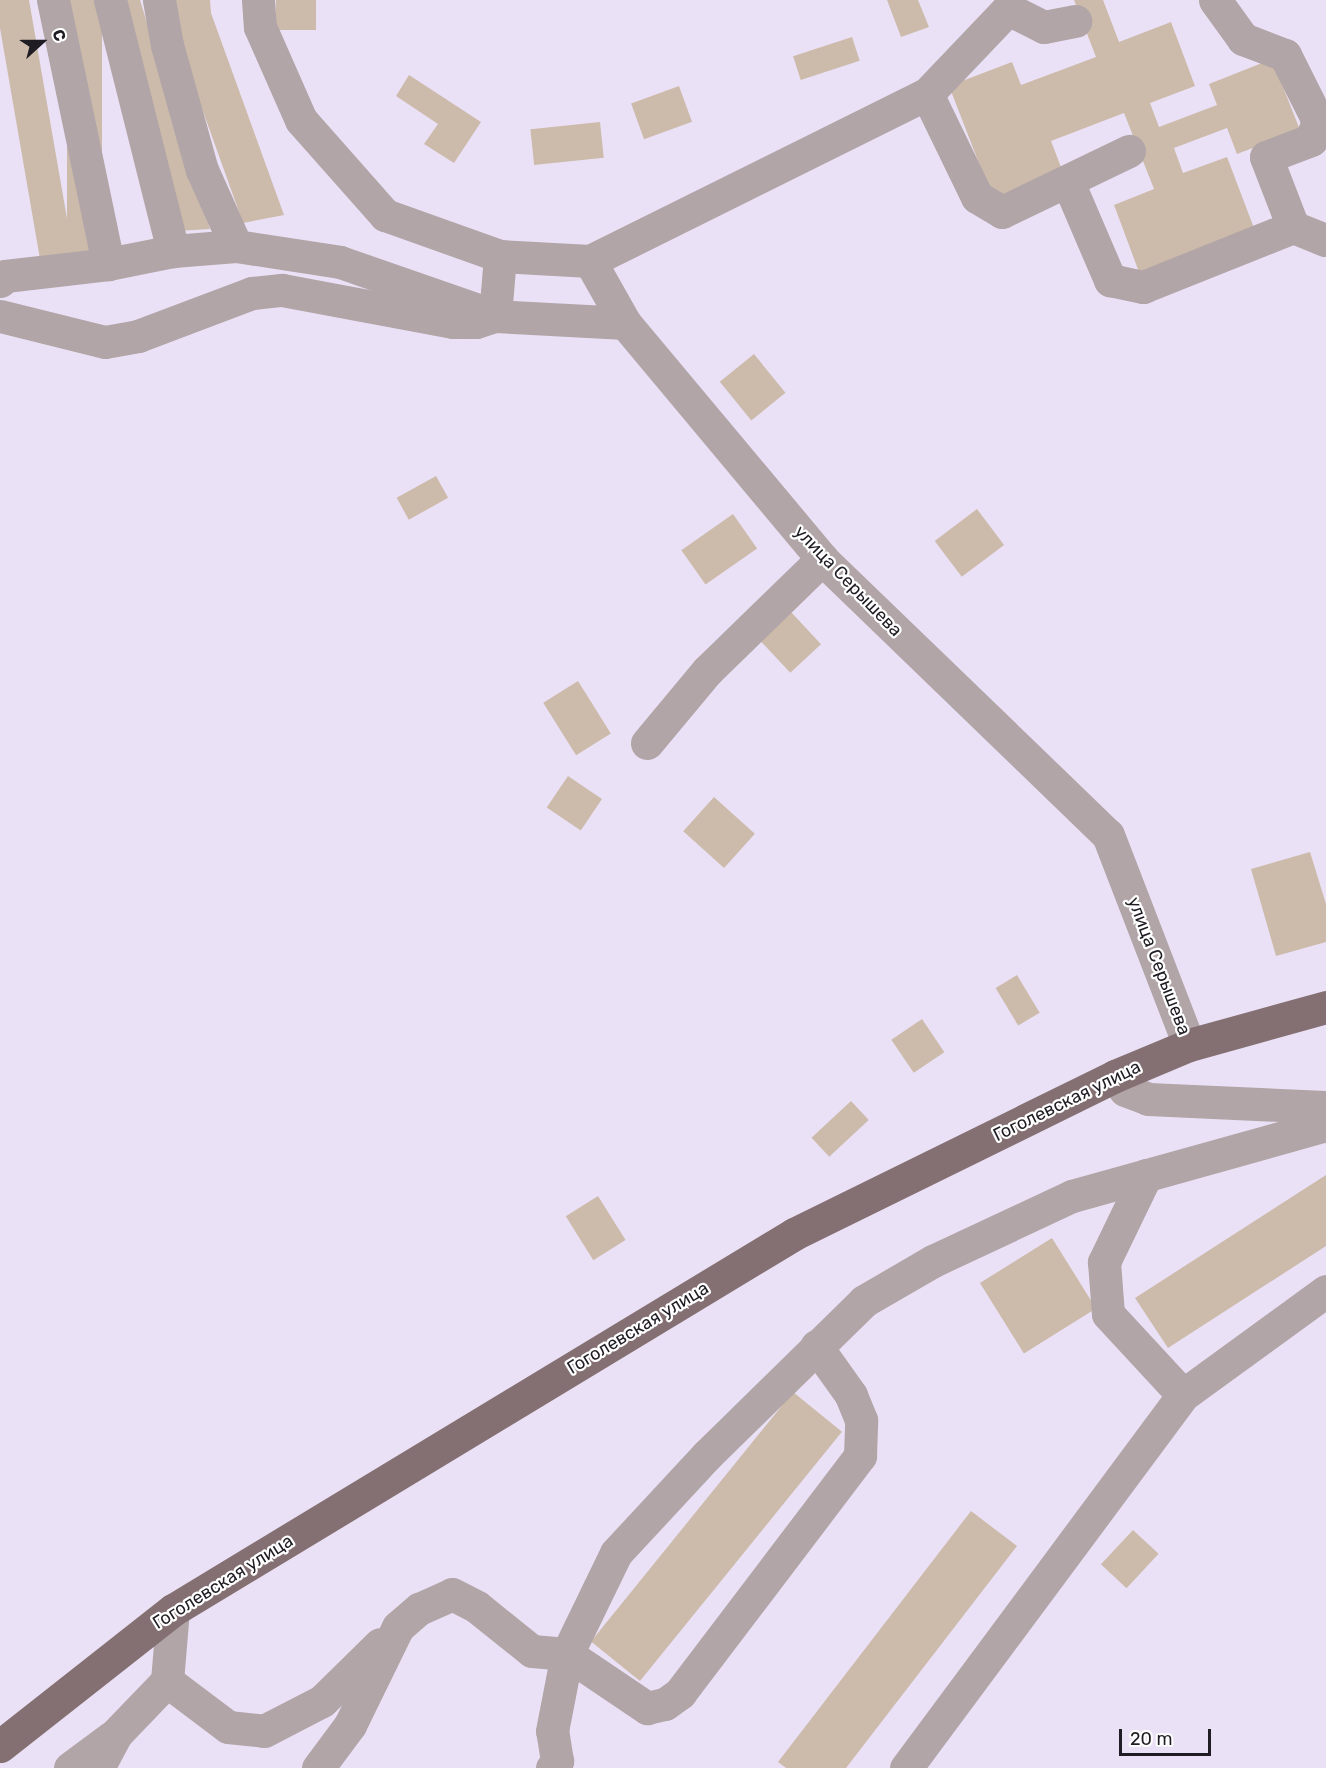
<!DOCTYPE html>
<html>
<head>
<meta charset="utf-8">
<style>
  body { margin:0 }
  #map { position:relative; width:1326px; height:1768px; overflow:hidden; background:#ebe1f6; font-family:Rubik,sans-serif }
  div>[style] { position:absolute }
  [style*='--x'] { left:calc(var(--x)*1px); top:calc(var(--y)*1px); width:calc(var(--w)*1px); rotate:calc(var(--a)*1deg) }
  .building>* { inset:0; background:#ccbbab; transform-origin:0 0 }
  .minor>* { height:33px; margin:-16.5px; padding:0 16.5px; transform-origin:16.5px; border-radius:16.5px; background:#b1a5a7 }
  .major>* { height:33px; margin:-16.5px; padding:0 16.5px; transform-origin:16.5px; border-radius:16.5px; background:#847072 }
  span { translate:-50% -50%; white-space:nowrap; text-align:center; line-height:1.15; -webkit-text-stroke:4.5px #fff; paint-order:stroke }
  .street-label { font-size:18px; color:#1f1c23 }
  .north { position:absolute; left:12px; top:12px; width:60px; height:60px; -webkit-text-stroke:4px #fff; paint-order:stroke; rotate:69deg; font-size:16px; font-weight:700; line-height:24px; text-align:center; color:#1f1c23 }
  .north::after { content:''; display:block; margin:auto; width:21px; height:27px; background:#1f1c23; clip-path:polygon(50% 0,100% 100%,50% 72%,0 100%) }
  .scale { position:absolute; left:1119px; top:1729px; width:92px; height:27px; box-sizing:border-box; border:3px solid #1f1c23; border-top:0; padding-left:8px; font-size:18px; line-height:21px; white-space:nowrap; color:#1f1c23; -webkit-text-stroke:4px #fff; paint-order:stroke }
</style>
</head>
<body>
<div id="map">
  <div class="building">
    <i style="clip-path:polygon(0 0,29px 0,73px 253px,40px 259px,0 28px)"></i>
    <i style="left:67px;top:0;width:35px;height:262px"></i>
    <i style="clip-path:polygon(116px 0,140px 0,210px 229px,178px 231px)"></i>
    <i style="clip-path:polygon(169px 0,210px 0,211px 13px,284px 215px,243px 223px,171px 22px)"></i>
    <i style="left:276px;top:0;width:40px;height:30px"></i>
    <i style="clip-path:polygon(887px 0,918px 0,929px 27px,901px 37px)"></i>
    <i style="clip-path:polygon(1074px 0,1103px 0,1119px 42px,1171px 22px,1195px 86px,1150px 103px,1159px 127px,1217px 105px,1209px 84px,1272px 59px,1300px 130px,1237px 154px,1227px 128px,1174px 148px,1183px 173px,1227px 157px,1254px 228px,1139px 272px,1114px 205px,1154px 189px,1124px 113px,1051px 141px,1064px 175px,994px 202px,949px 86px,1012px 62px,1021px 85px,1096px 57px)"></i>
    <i style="left:852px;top:37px;width:25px;height:62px;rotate:72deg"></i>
    <i style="clip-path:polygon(409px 75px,481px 122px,454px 163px,424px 144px,438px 124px,396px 96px)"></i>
    <i style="left:679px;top:86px;width:38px;height:51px;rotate:70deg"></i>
    <i style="left:600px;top:122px;width:36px;height:70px;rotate:84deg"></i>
    <i style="left:754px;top:354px;width:50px;height:44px;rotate:51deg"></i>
    <i style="left:436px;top:476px;width:25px;height:45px;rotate:61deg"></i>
    <i style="left:977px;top:509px;width:45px;height:53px;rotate:53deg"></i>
    <i style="left:733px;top:514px;width:42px;height:63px;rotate:55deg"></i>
    <i style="left:791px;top:612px;width:44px;height:42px;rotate:47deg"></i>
    <i style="left:578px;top:681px;width:62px;height:41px;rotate:58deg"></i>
    <i style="left:568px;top:776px;width:41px;height:38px;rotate:34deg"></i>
    <i style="left:714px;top:797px;width:55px;height:46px;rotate:42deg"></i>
    <i style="clip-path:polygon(1310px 852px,1326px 904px,1326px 942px,1276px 956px,1251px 869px)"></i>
    <i style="left:1017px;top:975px;width:44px;height:25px;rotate:59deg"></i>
    <i style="left:922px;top:1019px;width:40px;height:37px;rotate:56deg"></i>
    <i style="left:851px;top:1101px;width:26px;height:54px;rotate:47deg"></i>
    <i style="clip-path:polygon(1326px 1175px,1326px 1246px,1168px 1348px,1135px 1298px)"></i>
    <i style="left:598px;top:1196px;width:52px;height:38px;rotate:58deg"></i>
    <i style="left:1052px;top:1238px;width:83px;height:85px;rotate:58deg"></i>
    <i style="left:793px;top:1392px;width:63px;height:321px;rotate:39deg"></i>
    <i style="clip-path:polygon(971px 1511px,1017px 1546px,846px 1768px,786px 1768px,778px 1762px)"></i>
    <i style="left:1133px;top:1530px;width:35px;height:47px;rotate:43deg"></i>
  </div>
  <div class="minor">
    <i style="--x:53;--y:0;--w:270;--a:78.2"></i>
    <i style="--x:110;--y:0;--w:259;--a:75.9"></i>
    <i style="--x:159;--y:0;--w:46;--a:79.9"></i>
    <i style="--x:167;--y:45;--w:130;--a:74.4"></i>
    <i style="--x:202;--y:170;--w:83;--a:65.9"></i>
    <i style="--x:236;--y:246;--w:105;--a:8.7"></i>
    <i style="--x:340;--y:262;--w:164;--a:19.2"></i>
    <i style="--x:495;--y:316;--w:60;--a:-85.2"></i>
    <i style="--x:258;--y:0;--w:27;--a:86"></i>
    <i style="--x:260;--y:27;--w:102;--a:66.2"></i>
    <i style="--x:301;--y:120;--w:127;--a:48.5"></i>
    <i style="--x:385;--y:215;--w:122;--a:19.6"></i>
    <i style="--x:500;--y:256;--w:90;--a:3.2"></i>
    <i style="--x:590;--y:261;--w:71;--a:60.6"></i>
    <i style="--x:625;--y:323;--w:307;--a:50.1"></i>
    <i style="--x:822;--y:559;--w:397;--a:44"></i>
    <i style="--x:1108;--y:835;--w:225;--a:68.9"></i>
    <i style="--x:1215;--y:0;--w:48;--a:54.3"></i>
    <i style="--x:1243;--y:39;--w:45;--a:20.9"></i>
    <i style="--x:1285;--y:55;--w:74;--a:63.4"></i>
    <i style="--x:1318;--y:121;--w:20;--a:110"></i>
    <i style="--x:1311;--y:140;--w:48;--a:159.3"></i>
    <i style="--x:1266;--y:157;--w:75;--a:68.9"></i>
    <i style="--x:927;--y:94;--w:114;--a:64.1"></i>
    <i style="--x:977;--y:197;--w:29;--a:31"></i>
    <i style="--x:1002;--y:212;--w:141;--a:-25.7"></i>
    <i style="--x:1068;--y:182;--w:107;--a:66.8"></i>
    <i style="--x:1110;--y:280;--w:34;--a:12"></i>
    <i style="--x:1143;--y:287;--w:162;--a:-21.8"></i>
    <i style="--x:1293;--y:227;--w:35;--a:22"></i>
    <i style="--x:590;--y:261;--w:376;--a:-26.4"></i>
    <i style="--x:927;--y:94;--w:117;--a:-46.4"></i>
    <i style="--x:1008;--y:9;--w:40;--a:26.6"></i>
    <i style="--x:1044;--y:27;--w:32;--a:-11"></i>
    <i style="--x:0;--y:281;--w:7;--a:-45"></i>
    <i style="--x:5;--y:276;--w:104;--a:-6.6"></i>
    <i style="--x:108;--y:264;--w:66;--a:-11.3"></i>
    <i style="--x:173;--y:251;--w:63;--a:-4.5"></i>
    <i style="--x:0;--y:316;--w:108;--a:13.9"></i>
    <i style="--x:105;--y:342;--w:34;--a:-10"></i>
    <i style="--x:138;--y:336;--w:122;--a:-20.7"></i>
    <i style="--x:252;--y:293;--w:30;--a:-6"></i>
    <i style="--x:282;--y:290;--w:174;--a:10.6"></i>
    <i style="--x:453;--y:322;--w:23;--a:0"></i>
    <i style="--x:476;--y:322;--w:20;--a:-18"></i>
    <i style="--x:495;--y:316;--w:130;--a:3.1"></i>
    <i style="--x:647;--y:743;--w:94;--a:-50.2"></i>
    <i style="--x:707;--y:671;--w:161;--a:-44.2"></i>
    <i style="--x:1115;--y:1076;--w:17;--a:54"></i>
    <i style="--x:1125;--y:1090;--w:25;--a:21"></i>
    <i style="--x:1148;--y:1099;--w:178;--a:2.6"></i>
    <i style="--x:1146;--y:1175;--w:97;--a:115.8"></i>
    <i style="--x:1104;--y:1262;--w:52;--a:85.6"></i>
    <i style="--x:1108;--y:1314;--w:110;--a:47.2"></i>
    <i style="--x:167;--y:1681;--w:76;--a:37"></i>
    <i style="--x:228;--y:1727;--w:36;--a:6"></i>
    <i style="--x:264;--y:1731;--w:65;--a:-27.3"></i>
    <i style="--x:322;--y:1701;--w:81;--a:-44.5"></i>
    <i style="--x:70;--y:1768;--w:52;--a:-36.4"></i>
    <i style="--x:98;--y:1768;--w:38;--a:-62"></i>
    <i style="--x:116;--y:1734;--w:74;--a:-46.1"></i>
    <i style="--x:167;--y:1681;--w:71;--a:-85.2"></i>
    <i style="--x:318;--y:1768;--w:54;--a:-53.3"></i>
    <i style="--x:350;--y:1725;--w:109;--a:-63.9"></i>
    <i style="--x:398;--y:1627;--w:28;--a:-41"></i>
    <i style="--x:419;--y:1609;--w:36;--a:-24"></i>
    <i style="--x:452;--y:1594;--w:28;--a:27"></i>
    <i style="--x:477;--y:1607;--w:70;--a:38.7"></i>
    <i style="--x:532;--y:1651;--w:35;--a:5"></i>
    <i style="--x:567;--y:1654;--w:97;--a:34"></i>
    <i style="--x:647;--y:1708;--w:18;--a:-13"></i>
    <i style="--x:665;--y:1704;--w:19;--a:-36"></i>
    <i style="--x:680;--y:1693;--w:298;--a:-52.8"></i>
    <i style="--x:860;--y:1456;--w:36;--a:-88"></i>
    <i style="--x:861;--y:1420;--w:27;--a:-112"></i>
    <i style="--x:851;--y:1395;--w:60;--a:-125.5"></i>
    <i style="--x:552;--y:1768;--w:9;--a:-54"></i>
    <i style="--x:557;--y:1761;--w:30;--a:-99"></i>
    <i style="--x:552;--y:1731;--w:78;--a:-79"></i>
    <i style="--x:567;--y:1654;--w:112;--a:-64.1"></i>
    <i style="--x:616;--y:1553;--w:134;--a:-47.1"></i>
    <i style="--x:707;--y:1455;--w:220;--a:-44.4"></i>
    <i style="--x:864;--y:1301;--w:80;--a:-30.1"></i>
    <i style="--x:933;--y:1261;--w:153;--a:-25.1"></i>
    <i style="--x:1072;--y:1196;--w:264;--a:-15.6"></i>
    <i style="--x:906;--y:1768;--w:465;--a:-53.4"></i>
    <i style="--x:1183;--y:1395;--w:177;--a:-36"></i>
  </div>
  <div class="major">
    <i style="--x:0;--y:1746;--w:220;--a:-38.2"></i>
    <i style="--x:173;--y:1610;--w:726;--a:-31.19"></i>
    <i style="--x:794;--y:1234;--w:358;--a:-26.2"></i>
    <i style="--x:1115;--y:1076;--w:80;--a:-22.7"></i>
    <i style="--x:1189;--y:1045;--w:142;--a:-15.5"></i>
  </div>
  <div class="street-label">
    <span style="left:848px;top:581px;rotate:46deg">улица Серышева</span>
    <span style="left:1159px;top:966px;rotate:69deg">улица Серышева</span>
    <span style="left:1067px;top:1101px;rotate:-26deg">Гоголевская улица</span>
    <span style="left:638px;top:1328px;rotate:-31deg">Гоголевская улица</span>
    <span style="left:223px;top:1582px;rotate:-32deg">Гоголевская улица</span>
  </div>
  <div class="north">С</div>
  <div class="scale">20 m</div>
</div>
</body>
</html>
